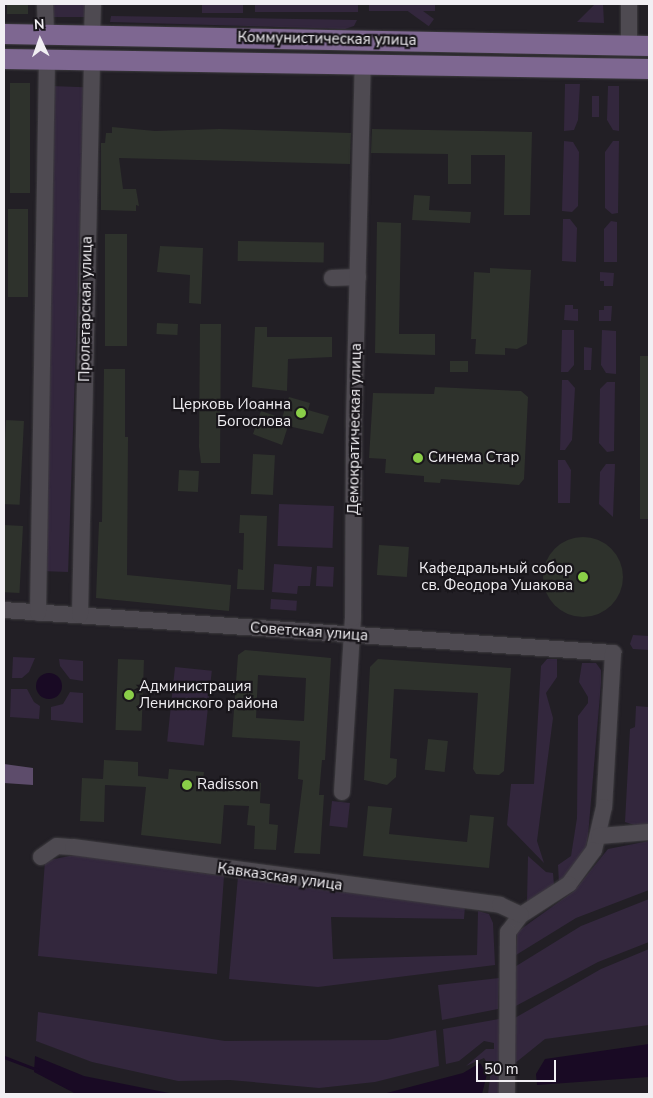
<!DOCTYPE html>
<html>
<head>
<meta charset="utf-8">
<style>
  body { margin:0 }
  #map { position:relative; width:653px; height:1098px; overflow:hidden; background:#221f25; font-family:"Nunito Sans",sans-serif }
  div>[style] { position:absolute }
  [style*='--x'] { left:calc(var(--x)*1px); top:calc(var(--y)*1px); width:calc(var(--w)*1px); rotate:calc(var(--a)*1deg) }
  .green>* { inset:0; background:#33273d; transform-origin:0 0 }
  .forest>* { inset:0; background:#5d4c6b }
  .water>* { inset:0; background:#190a24 }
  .round { border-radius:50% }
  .stream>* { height:3px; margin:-1.5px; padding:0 1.5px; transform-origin:1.5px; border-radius:1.5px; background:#190a24 }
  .building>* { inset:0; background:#2e322c; transform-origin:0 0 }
  .roads { filter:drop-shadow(0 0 1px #3e3c40) drop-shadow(0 0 1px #3e3c40) }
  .minor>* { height:16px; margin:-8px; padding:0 8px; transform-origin:8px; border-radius:8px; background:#4e4a51 }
  .major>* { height:20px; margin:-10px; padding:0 10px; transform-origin:10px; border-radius:10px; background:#7e6791 }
  .dots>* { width:14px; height:14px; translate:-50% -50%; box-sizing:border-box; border:2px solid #19161b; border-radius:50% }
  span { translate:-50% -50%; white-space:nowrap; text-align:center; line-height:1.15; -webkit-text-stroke:4.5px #19161b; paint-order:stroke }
  .street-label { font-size:15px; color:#f1eff3 }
  .poi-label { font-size:15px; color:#f1eff3 }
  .right { translate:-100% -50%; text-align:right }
  .left { translate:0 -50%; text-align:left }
  .frame { position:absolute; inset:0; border:5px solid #f1eff3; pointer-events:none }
  .north { position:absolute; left:15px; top:15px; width:50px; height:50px; -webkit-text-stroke:4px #19161b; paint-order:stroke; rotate:357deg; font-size:14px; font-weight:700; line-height:20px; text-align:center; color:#f1eff3 }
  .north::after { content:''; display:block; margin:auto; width:18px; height:22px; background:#f1eff3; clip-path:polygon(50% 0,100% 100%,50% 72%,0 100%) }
  .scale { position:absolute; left:476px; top:1060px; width:80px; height:22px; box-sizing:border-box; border:2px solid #f1eff3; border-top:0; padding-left:6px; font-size:15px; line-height:18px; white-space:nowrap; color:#f1eff3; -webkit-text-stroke:4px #19161b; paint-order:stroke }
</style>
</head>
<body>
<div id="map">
  <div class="green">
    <i style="left:53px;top:4px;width:34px;height:13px"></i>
    <i style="left:202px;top:4px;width:41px;height:9px"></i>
    <i style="left:255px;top:4px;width:103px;height:8px"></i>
    <i style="left:369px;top:4px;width:66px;height:7px"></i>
    <i style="clip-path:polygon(595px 4px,603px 4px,604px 23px,577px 22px)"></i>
    <i style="clip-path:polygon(111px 16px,357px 20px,354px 26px,345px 29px,110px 22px)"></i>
    <i style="left:434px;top:19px;width:9px;height:66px;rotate:126deg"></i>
    <i style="clip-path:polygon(565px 84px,580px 84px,578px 120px,574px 130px,564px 131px)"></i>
    <i style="left:51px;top:86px;width:34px;height:485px;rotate:2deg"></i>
    <i style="clip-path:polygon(608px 86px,619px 86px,619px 131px,613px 130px,607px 120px)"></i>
    <i style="left:592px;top:96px;width:7px;height:21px"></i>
    <i style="clip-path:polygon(564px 141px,573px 142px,579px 152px,578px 206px,572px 212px,562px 211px)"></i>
    <i style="clip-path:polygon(613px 141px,619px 141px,618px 213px,612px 214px,605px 208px,605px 152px)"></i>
    <i style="clip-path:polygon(563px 219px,570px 219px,577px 228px,576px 262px,562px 261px)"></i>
    <i style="clip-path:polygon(611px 221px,617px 222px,617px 262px,604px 262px,604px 229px)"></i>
    <i style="clip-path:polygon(600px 272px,614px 273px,613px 286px,604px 286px,604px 281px,600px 281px)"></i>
    <i style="clip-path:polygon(565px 305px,573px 305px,573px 309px,578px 309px,578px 321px,564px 320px)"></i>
    <i style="clip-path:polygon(604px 306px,612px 306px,611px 321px,599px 321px,599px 310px,604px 310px)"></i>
    <i style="clip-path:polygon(562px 330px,574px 330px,574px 365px,568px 372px,561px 372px)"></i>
    <i style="clip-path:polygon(602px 330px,616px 331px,616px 374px,606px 373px,601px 365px)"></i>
    <i style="clip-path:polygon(584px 347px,592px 348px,591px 370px,584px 370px)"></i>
    <i style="clip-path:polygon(562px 380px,568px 380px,575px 388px,572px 440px,565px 450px,560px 450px)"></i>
    <i style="clip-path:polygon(607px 382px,615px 382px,614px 451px,607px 452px,599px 443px,600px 389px)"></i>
    <i style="clip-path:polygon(558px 460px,565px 460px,571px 470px,570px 503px,558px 503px)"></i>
    <i style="clip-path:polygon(606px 464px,615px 464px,613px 517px,599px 504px,600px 472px)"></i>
    <i style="left:279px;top:504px;width:55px;height:42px;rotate:2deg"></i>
    <i style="clip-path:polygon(274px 564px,312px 567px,310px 586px,298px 586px,297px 594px,272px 592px)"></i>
    <i style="left:317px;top:566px;width:17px;height:20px;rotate:3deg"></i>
    <i style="left:271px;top:599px;width:26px;height:10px;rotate:4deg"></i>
    <i style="clip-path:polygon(633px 635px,649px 636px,649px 650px,633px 649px,630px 644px)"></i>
    <i style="clip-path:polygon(13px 657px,35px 658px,29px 672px,22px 678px,12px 678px)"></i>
    <i style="clip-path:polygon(59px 659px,83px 661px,83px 681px,70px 679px,60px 666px)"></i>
    <i style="clip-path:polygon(547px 659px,557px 659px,557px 677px,546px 693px,553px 718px,537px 841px,544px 863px,507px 825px,511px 784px,534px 784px,541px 666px)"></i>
    <i style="clip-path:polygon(582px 663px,596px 663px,601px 670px,601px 683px,588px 836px,586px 848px,559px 884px,558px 865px,571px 856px,577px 818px,578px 716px,588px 703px,588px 697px,579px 682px)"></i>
    <i style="left:175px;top:667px;width:37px;height:75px;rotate:6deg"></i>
    <i style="clip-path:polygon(11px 689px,27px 689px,34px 702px,40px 706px,39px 719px,10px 717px)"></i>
    <i style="clip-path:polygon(70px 692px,83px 693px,83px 723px,51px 720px,51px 707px,63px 704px)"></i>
    <i style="clip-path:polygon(636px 706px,648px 707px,649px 720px,649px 826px,640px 827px,625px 822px,630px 729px,635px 727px)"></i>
    <i style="left:332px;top:801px;width:18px;height:25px;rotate:6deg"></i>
    <i style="clip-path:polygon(649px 841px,649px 890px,576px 918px,516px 955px,517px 932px,574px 891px,608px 849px)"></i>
    <i style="clip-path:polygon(74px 855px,224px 876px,217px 974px,38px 956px,45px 861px)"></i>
    <i style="clip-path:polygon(528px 856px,546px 872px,553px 873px,554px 885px,532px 901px,527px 901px)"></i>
    <i style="clip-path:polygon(238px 876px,465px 906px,464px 919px,331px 917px,333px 959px,477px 955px,478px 911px,489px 914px,493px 923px,495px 965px,318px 987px,229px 979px)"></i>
    <i style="clip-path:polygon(649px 899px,649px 942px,598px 962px,512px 1008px,513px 968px,581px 926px)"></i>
    <i style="clip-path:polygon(649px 949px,649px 1025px,545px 1039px,514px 1064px,513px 1019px,601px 969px)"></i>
    <i style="clip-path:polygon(499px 978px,498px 1009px,442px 1020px,438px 985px)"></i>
    <i style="clip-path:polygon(38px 1012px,225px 1041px,387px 1040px,436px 1030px,439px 1066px,375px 1082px,319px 1088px,230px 1080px,178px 1081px,92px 1062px,36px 1041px)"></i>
    <i style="clip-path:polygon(499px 1019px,501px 1094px,488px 1094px,491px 1069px,484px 1058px,466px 1066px,486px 1049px,494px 1049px,494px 1043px,484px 1041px,459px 1061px,446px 1064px,443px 1029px)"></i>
  </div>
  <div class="forest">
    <i style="clip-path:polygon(4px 764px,33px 768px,33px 785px,4px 783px)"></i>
  </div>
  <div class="water">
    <i class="round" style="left:36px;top:673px;width:26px;height:26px"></i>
    <i style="clip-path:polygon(649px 1044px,649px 1077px,537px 1085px,536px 1074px,545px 1059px)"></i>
    <i style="clip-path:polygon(35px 1056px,84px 1076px,174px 1094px,241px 1094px,76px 1094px,34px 1072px)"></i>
    <i style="clip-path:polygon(480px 1063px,487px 1074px,482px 1094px,383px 1094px,463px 1073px)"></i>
  </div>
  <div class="stream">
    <i style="--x:4;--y:1057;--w:36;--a:21"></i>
  </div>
  <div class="building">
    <i style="left:7px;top:4px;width:21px;height:10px"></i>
    <i style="left:10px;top:83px;width:20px;height:110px"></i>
    <i style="clip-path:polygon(112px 127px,155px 131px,219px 129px,351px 133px,350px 164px,119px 158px,123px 189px,136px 189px,139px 206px,136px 205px,136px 211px,101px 210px,101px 143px,105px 143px,106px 133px,112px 133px)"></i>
    <i style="clip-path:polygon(372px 129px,532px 132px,530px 215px,504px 215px,505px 155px,471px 155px,471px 184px,448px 184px,448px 154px,371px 153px)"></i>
    <i style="clip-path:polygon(414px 195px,430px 196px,429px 210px,471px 212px,470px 223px,412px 220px)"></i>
    <i style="left:8px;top:209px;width:20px;height:88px"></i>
    <i style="clip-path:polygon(377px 222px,401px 223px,399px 334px,435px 334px,435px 355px,375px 353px)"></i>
    <i style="left:105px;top:234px;width:22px;height:112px"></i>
    <i style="left:238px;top:241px;width:86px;height:20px;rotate:1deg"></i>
    <i style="clip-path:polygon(160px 246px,203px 248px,201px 304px,189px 303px,190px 275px,157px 272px)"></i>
    <i style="clip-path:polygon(490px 268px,531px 270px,527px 344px,517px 349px,505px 348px,505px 355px,475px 354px,476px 339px,471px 339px,474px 272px,490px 273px)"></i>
    <i style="left:157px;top:323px;width:21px;height:11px;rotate:3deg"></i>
    <i style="clip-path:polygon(200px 324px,221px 324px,220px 463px,201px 463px,199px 447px)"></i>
    <i style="clip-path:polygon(255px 327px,267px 327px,267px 337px,332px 337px,332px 357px,288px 359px,287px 391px,252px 387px)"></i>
    <i style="left:640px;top:356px;width:9px;height:163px"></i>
    <i style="left:450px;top:361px;width:18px;height:11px"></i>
    <i style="clip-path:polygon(104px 369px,125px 369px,125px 437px,128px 437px,127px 575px,231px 585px,229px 611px,96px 598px,99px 522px,102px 522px)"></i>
    <i style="clip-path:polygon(435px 387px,521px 391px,528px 397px,524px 479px,519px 485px,441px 479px,440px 483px,424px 482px,424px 476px,385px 473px,386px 459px,369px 458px,373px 393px,434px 394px)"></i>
    <i style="clip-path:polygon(289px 397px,310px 403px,308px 410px,329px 416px,323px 434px,288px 426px,282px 445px,253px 434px,261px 411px,282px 418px)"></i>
    <i style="left:6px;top:420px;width:18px;height:84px;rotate:3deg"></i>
    <i style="left:253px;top:454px;width:22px;height:40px;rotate:3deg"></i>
    <i style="left:179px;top:470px;width:20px;height:21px;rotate:3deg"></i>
    <i style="clip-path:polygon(240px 515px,267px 516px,264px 590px,237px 589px,238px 569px,243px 570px,244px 533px,239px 533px)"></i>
    <i style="left:4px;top:525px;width:19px;height:67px;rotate:3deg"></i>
    <i class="round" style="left:543px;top:537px;width:80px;height:80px"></i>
    <i style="left:379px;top:545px;width:30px;height:30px;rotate:4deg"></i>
    <i style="clip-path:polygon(evenodd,245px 650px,331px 658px,325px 760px,322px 760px,319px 795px,324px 795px,320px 854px,294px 853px,303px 780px,298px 779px,300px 741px,232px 737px,238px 655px,245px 650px,258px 675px,306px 678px,304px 721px,256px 718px,258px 675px)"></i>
    <i style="left:118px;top:659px;width:26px;height:71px;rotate:2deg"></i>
    <i style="clip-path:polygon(378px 659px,511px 668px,504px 771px,499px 775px,476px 774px,473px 769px,478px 693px,394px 689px,390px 758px,397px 759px,396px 777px,387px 785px,364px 780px,370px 667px)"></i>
    <i style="left:428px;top:739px;width:20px;height:31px;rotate:6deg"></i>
    <i style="clip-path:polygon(104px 760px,138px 762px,138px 776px,168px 779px,169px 769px,204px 772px,203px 781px,261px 783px,260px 803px,270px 804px,269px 824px,278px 825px,276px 850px,254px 849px,255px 826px,247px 825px,249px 806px,224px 805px,221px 844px,141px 835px,146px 787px,105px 785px,104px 822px,80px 821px,82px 778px,103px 779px)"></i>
    <i style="clip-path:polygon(368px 806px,392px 808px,389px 834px,467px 842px,470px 815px,494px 817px,489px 868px,363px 856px)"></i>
  </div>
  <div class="roads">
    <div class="minor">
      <i style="--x:45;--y:4;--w:30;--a:88"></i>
      <i style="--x:92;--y:35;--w:31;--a:-88"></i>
      <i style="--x:629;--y:45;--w:41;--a:-90"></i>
      <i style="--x:332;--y:278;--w:26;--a:-2"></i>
      <i style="--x:4;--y:610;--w:611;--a:4.04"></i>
      <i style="--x:613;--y:653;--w:154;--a:93.3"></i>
      <i style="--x:604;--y:807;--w:44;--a:103.1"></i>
      <i style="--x:594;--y:850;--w:42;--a:126.3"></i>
      <i style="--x:569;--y:884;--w:57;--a:147.1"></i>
      <i style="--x:521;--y:915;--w:21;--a:127"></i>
      <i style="--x:508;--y:932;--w:162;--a:90.4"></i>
      <i style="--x:38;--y:613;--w:553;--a:-89.07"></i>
      <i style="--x:80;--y:615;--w:555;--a:-88.76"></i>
      <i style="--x:342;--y:792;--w:174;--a:-86.4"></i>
      <i style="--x:353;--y:618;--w:196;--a:-89.7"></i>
      <i style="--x:354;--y:422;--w:357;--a:-88.6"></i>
      <i style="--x:599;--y:836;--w:50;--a:-4.6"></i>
      <i style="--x:41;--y:857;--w:19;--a:-35"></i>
      <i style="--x:57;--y:846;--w:16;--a:4"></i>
      <i style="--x:73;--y:847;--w:431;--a:7.7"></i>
      <i style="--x:500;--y:905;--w:23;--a:25"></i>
    </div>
    <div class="major">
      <i style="--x:4;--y:34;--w:645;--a:1.07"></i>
      <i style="--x:4;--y:59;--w:645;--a:0.89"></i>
    </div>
  </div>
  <div class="dots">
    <i style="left:301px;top:413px;background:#8ace48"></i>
    <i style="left:418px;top:458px;background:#8ace48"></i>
    <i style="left:583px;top:577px;background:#8ace48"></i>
    <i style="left:129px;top:695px;background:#8ace48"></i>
    <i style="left:187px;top:785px;background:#8ace48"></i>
  </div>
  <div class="street-label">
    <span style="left:327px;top:39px;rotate:1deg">Коммунистическая улица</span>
    <span style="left:86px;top:309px;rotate:-89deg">Пролетарская улица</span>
    <span style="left:355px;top:429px;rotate:-89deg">Демократическая улица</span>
    <span style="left:309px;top:632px;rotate:4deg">Советская улица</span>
    <span style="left:280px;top:877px;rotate:8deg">Кавказская улица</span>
  </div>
  <div class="poi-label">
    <span class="right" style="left:291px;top:413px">Церковь Иоанна<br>Богослова</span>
    <span class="left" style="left:428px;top:458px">Синема Стар</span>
    <span class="right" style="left:573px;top:577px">Кафедральный собор<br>св. Феодора Ушакова</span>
    <span class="left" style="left:139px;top:695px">Администрация<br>Ленинского района</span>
    <span class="left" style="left:197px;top:785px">Radisson</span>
  </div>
  <div class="frame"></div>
  <div class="north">N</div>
  <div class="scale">50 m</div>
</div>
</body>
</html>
